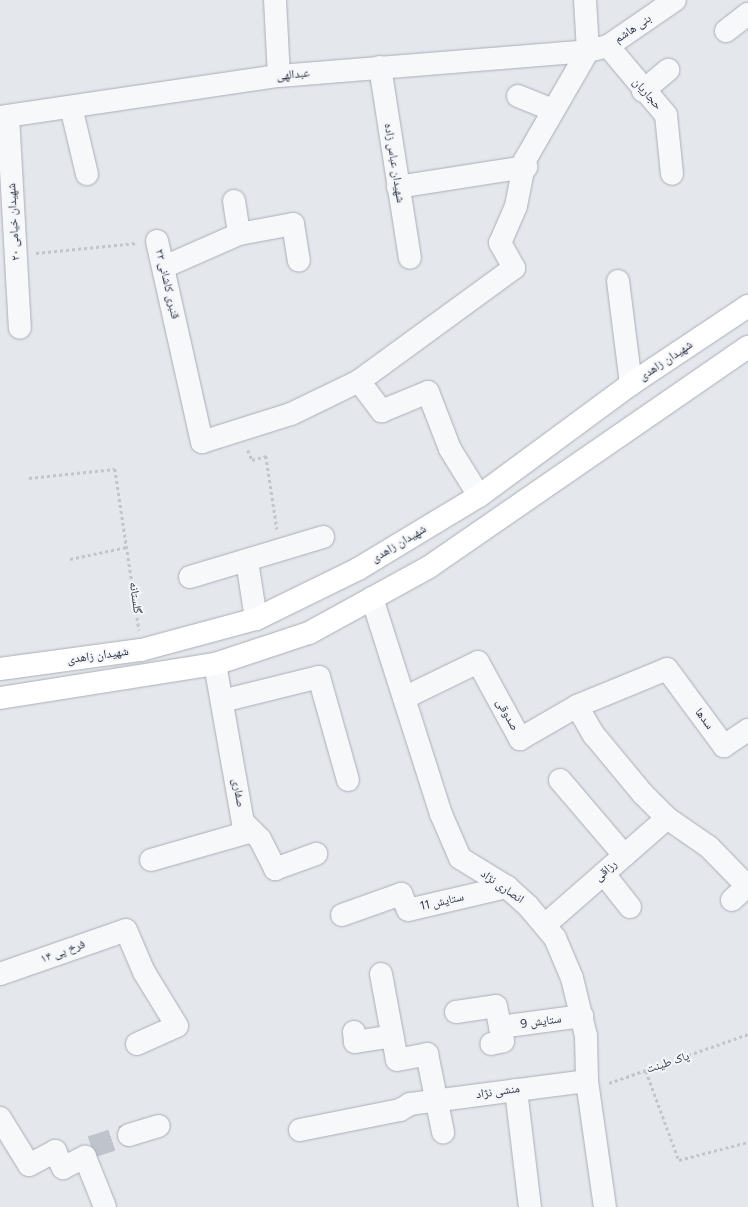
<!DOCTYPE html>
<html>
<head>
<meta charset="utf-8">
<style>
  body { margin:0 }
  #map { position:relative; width:748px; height:1207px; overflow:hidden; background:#e4e7ec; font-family:Figtree,"Noto Naskh Arabic",sans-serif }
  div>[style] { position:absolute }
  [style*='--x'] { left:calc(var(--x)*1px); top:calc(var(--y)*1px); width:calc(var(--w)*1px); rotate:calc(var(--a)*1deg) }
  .minor-tunnel>* { height:22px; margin-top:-11px; transform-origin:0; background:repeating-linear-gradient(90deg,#bfc3cb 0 22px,transparent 0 33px) }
  .path>* { height:2.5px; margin-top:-1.25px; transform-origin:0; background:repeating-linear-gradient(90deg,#c2c5cb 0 3px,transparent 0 6px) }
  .roads { filter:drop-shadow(0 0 1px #a9aeb7) drop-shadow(0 0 1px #a9aeb7) }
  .minor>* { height:22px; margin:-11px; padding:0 11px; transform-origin:11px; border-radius:11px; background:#f7f8fa }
  .major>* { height:22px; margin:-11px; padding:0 11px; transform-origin:11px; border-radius:11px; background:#fff }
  span { translate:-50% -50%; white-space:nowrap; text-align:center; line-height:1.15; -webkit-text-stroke:4px #f4f6f9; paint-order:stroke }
  .street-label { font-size:12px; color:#2b3445 }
</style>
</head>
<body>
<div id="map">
  <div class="minor-tunnel">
    <i style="--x:91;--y:1147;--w:40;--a:-18"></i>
  </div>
  <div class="path">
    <i style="--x:36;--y:253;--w:101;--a:-5.7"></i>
    <i style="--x:248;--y:450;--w:11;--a:68"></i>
    <i style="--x:252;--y:460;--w:15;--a:-16"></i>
    <i style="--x:266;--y:456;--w:74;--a:81.4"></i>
    <i style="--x:29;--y:478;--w:86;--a:-6"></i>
    <i style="--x:115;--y:469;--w:163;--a:81.5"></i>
    <i style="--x:70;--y:559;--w:58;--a:-11.9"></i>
    <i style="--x:646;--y:1071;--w:95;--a:69.7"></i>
    <i style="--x:679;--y:1160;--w:71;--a:-14.6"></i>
    <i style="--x:609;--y:1083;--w:147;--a:-19.4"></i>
  </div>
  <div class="roads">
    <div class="minor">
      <i style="--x:275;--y:0;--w:76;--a:87"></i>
      <i style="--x:585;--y:0;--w:51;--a:86.6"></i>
      <i style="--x:726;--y:31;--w:28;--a:-38"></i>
      <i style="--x:608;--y:46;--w:90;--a:50"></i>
      <i style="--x:666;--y:115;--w:59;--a:84.2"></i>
      <i style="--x:380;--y:67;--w:193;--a:81.1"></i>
      <i style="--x:643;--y:91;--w:33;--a:-40"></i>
      <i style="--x:518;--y:96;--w:37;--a:22"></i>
      <i style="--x:71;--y:107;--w:69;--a:76.6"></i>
      <i style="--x:8;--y:116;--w:212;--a:86.8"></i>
      <i style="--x:0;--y:117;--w:282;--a:-8.4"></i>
      <i style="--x:279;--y:76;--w:310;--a:-4.6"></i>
      <i style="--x:588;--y:51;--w:21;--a:-14"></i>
      <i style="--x:608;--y:46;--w:81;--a:-34.5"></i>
      <i style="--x:398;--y:187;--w:130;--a:-8.9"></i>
      <i style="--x:234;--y:201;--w:33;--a:81"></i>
      <i style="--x:157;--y:241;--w:206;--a:77.4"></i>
      <i style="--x:202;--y:442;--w:93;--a:-17.5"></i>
      <i style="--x:291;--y:414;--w:76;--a:-25.9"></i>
      <i style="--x:359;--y:381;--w:192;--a:-36.1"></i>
      <i style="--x:514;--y:268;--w:29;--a:-119"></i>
      <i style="--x:500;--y:243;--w:40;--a:-66.6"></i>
      <i style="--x:516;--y:206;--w:47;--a:-78.9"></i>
      <i style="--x:525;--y:160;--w:126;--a:-60"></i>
      <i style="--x:164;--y:267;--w:82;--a:-23.7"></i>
      <i style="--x:239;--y:234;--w:55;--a:-10.5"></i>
      <i style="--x:293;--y:224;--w:37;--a:81"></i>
      <i style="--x:618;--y:281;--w:104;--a:82.8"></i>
      <i style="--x:359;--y:381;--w:38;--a:53"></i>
      <i style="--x:382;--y:411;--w:50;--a:-22.4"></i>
      <i style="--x:428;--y:392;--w:61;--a:68.9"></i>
      <i style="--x:450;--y:449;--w:55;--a:58.3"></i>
      <i style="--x:247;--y:561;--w:59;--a:81.2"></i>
      <i style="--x:190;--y:577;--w:139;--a:-16.7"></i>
      <i style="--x:372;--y:598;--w:227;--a:72.3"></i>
      <i style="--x:441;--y:814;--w:48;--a:66.6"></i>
      <i style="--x:460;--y:858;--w:55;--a:31.7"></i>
      <i style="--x:507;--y:887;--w:28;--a:42"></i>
      <i style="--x:528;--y:906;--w:42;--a:49.8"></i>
      <i style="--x:555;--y:938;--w:43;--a:67"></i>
      <i style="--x:572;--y:978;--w:60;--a:76.4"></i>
      <i style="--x:586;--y:1036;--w:45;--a:88.7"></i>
      <i style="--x:587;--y:1081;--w:127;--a:81.9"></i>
      <i style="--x:215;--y:664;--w:160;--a:80"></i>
      <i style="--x:243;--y:822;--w:24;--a:45"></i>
      <i style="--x:260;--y:839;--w:34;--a:63"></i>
      <i style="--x:275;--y:869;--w:44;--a:-20.1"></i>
      <i style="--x:404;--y:698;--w:82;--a:-25.9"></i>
      <i style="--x:478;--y:662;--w:88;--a:61.4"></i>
      <i style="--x:520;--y:739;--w:66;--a:-30.1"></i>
      <i style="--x:577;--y:706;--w:97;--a:-22.3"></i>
      <i style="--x:667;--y:669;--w:96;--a:53.5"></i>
      <i style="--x:724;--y:746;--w:29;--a:-34"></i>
      <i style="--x:222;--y:701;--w:100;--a:-13.9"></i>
      <i style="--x:319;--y:677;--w:107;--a:74.3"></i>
      <i style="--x:577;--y:706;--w:34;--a:60"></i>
      <i style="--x:594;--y:735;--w:77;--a:50.3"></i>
      <i style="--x:643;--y:794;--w:34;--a:45"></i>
      <i style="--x:667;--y:818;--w:51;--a:34.6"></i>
      <i style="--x:709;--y:847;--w:54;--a:45.7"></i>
      <i style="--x:560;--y:780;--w:99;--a:49.5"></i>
      <i style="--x:151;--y:860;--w:105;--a:-16"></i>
      <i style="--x:604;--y:874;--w:42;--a:51.8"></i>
      <i style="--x:732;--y:900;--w:22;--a:-43"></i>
      <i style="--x:342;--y:915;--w:63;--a:-19.6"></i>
      <i style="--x:401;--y:894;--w:17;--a:66"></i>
      <i style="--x:408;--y:910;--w:102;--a:-13.1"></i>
      <i style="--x:546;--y:924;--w:161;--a:-41.2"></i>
      <i style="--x:0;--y:974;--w:133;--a:-19.2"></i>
      <i style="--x:126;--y:930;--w:46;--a:66.8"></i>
      <i style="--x:144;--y:972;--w:63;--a:58.6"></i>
      <i style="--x:177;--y:1026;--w:44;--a:155.8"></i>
      <i style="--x:381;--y:974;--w:87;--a:79.5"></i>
      <i style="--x:397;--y:1060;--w:31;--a:-11"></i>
      <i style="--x:427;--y:1054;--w:80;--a:78.4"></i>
      <i style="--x:456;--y:1012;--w:40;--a:-8.5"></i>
      <i style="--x:496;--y:1006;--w:36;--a:79"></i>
      <i style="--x:503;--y:1041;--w:12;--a:166"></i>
      <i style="--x:500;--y:1027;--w:83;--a:-7.6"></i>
      <i style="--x:354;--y:1032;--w:10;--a:84"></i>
      <i style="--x:355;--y:1042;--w:38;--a:-9"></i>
      <i style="--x:516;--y:1090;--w:118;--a:83.2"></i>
      <i style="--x:0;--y:1118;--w:55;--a:58.3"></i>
      <i style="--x:29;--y:1165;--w:30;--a:-28"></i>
      <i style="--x:55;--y:1151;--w:19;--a:65"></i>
      <i style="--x:63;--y:1168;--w:25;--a:-27"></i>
      <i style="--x:85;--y:1157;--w:54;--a:68.2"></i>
      <i style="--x:300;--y:1130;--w:102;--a:-11.3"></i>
      <i style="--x:400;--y:1110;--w:12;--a:-31"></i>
      <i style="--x:410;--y:1104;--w:178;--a:-7.4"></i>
      <i style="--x:129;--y:1135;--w:31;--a:-17"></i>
    </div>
    <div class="major">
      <i style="--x:0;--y:669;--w:142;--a:-7.7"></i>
      <i style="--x:141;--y:650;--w:119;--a:-15.1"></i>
      <i style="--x:256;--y:619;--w:114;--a:-26.1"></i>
      <i style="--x:358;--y:569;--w:141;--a:-31.1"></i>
      <i style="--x:479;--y:496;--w:189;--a:-36.4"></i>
      <i style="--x:631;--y:384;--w:141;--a:-33.7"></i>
      <i style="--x:0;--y:698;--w:218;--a:-9"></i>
      <i style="--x:215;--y:664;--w:99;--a:-18.3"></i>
      <i style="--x:309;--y:633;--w:137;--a:-28.8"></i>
      <i style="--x:429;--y:567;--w:388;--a:-34.6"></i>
    </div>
  </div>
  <div class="street-label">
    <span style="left:633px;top:29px;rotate:-34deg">بنی هاشم</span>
    <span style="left:293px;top:75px;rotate:-6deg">عبدالهی</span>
    <span style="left:647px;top:94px;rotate:49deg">حجاریان</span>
    <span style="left:394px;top:163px;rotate:81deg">شهیدان عباس زاده</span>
    <span style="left:14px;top:222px;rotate:-93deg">شهیدان خیامی ۲۰</span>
    <span style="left:167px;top:284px;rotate:77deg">قنبری کاشانی ۲۲</span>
    <span style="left:666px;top:361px;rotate:-34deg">شهیدان زاهدی</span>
    <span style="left:399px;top:544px;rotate:-31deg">شهیدان زاهدی</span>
    <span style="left:135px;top:598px;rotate:82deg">گلستانه</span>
    <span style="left:98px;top:656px;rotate:-8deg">شهیدان زاهدی</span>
    <span style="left:507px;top:715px;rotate:61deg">صدوقی</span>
    <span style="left:704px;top:719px;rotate:53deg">سدها</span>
    <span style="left:238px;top:793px;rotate:80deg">صفاری</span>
    <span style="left:606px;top:871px;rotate:-41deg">رزاقی</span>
    <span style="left:502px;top:887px;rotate:35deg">انصاری نژاد</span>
    <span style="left:442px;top:902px;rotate:-13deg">ستایش 11</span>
    <span style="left:63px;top:952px;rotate:-20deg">فرخ پی ۱۴</span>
    <span style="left:541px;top:1022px;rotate:-8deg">ستایش 9</span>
    <span style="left:668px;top:1063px;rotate:-18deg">پاک طینت</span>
    <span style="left:498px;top:1092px;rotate:-8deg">منشی نژاد</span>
  </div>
</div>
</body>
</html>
